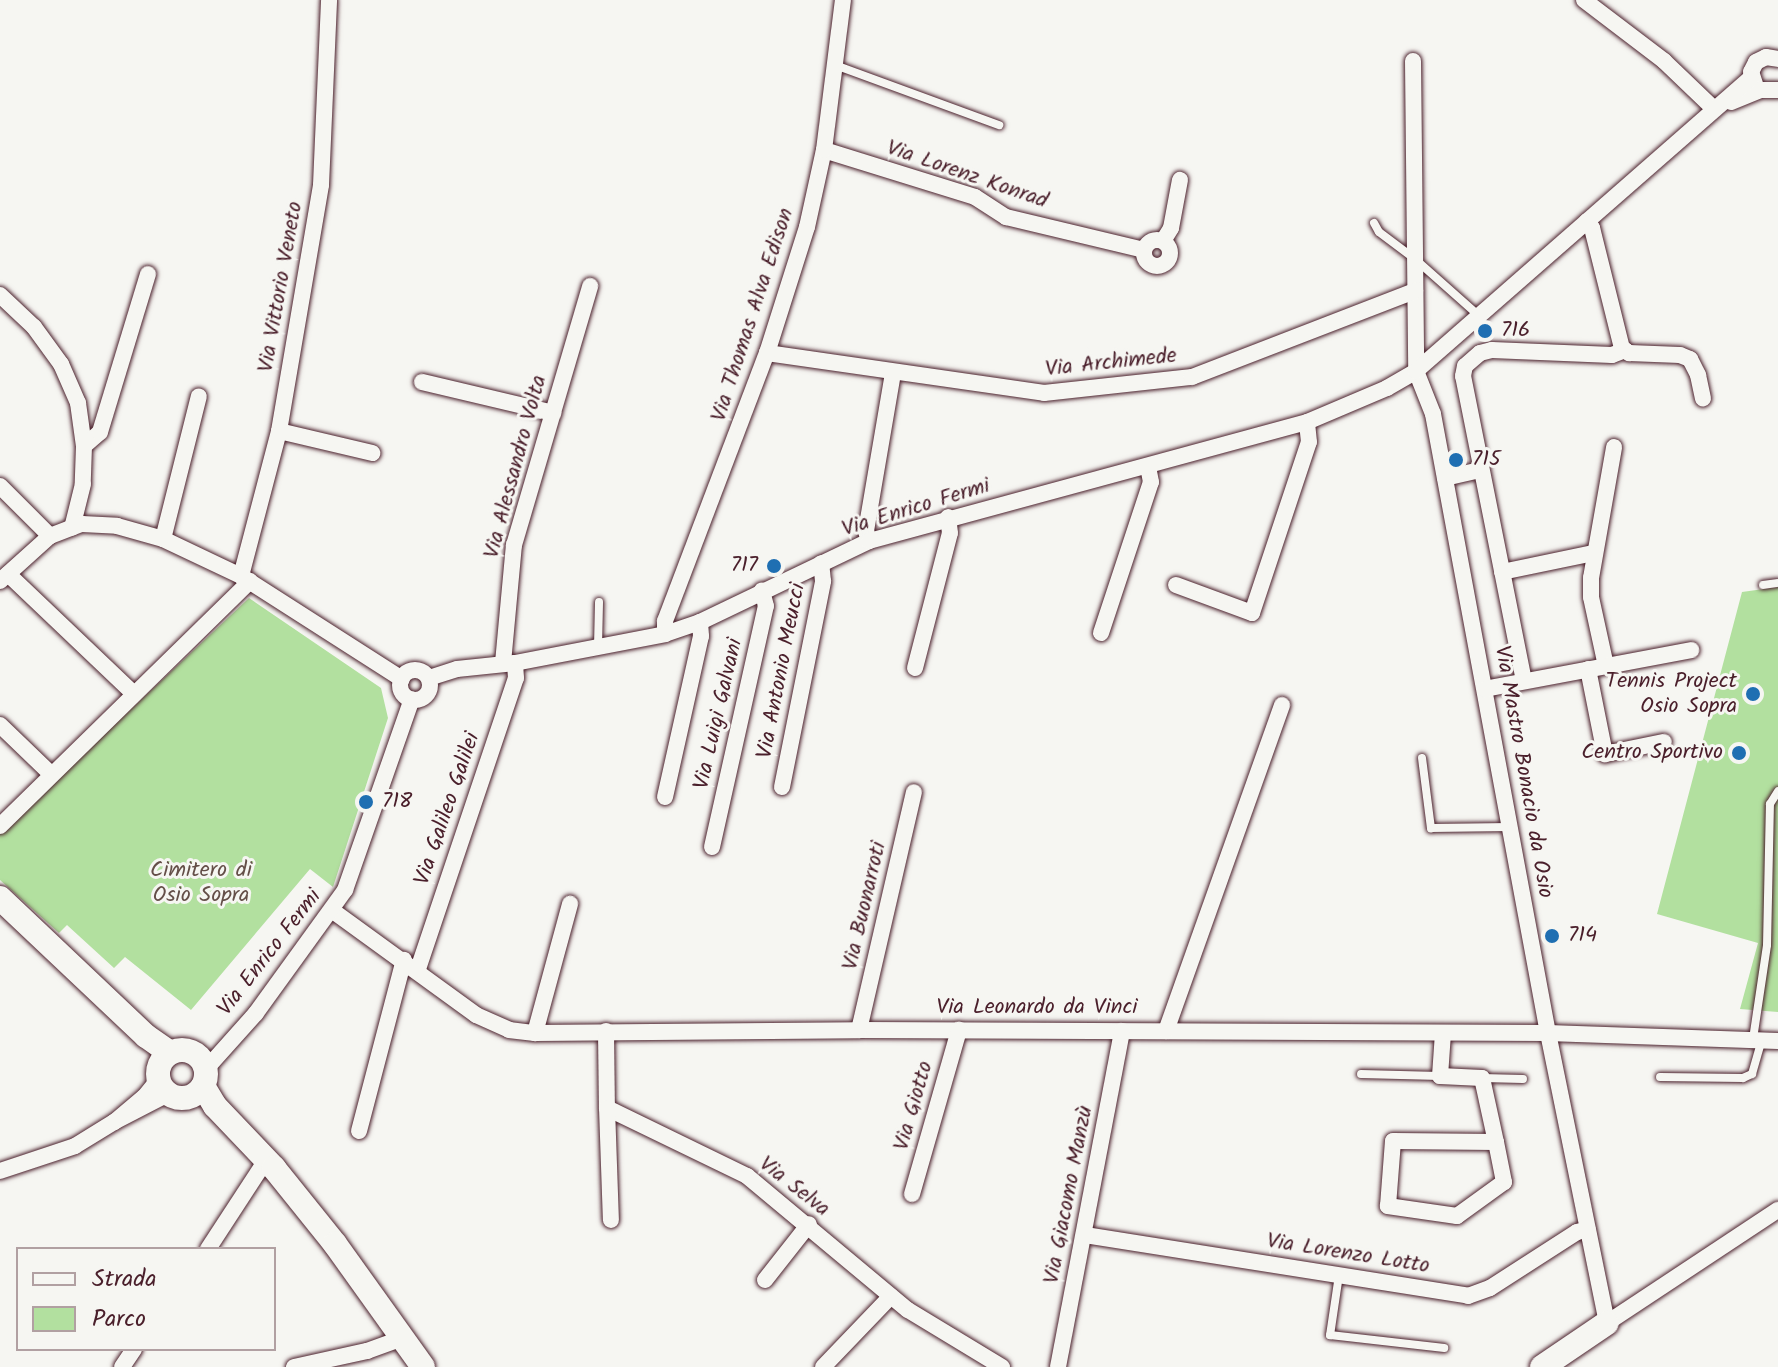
<!DOCTYPE html>
<html>
<head>
<meta charset="utf-8">
<style>
  body { margin:0 }
  #map { position:relative; width:1778px; height:1367px; overflow:hidden; background:#f6f6f2; font-family:Kalam,sans-serif }
  div>[style] { position:absolute }
  [style*='--x'] { left:calc(var(--x)*1px); top:calc(var(--y)*1px); width:calc(var(--w)*1px); rotate:calc(var(--a)*1deg) }
  .green>* { inset:0; background:#b2e09f }
  .roads { filter:drop-shadow(0 0 2px #4a1f2b) drop-shadow(0 0 2px #4a1f2b) }
  .lane>* { height:8px; margin:-4px; padding:0 4px; transform-origin:4px; border-radius:4px; background:#f6f6f2 }
  .street>* { height:16px; margin:-8px; padding:0 8px; transform-origin:8px; border-radius:8px; background:#f6f6f2 }
  .street>.ring { margin:-8px; padding:0; box-sizing:content-box; background:none; border:16px solid #f6f6f2; border-radius:50% }
  .secondary>* { height:24px; margin:-12px; padding:0 12px; transform-origin:12px; border-radius:12px; background:#f6f6f2 }
  .secondary>.ring { margin:-12px; padding:0; box-sizing:content-box; background:none; border:24px solid #f6f6f2; border-radius:50% }
  .dots>* { width:22px; height:22px; translate:-50% -50%; box-sizing:border-box; border:4px solid #f6f6f2; border-radius:50% }
  span { translate:-50% -50%; white-space:nowrap; text-align:center; line-height:1.15; -webkit-text-stroke:6px #f6f6f2; paint-order:stroke }
  .street-label { font-size:22px; color:#4a1f2b }
  .poi-label { font-size:22px; color:#4a1f2b }
  .left { translate:0 -50%; text-align:left }
  .right { translate:-100% -50%; text-align:right }
  .park-label { font-size:22px; color:#644f48 }
  .legend { position:absolute; left:16px; top:1247px; width:260px; height:104px; box-sizing:border-box; background:#f6f6f2; border:2px solid #b1a0a2; margin:0; padding:10px 14px; list-style:none; font-size:24px; color:#4a1f2b }
  .legend li { display:flex; align-items:center; gap:16px; height:40px }
  .legend b { width:40px; border:2px solid #b1a0a2 }
</style>
</head>
<body>
<div id="map">
  <div class="green">
    <i style="clip-path:polygon(1778px 587px,1778px 1012px,1740px 1009px,1758px 943px,1657px 914px,1742px 592px)"></i>
    <i style="clip-path:polygon(249px 598px,381px 688px,388px 718px,333px 887px,310px 869px,191px 1010px,125px 957px,114px 968px,67px 925px,59px 933px,0 880px,0 833px)"></i>
  </div>
  <div class="roads">
    <div class="lane">
      <i style="--x:835;--y:65;--w:175;--a:20.1"></i>
      <i style="--x:1374;--y:223;--w:10;--a:61"></i>
      <i style="--x:1379;--y:232;--w:45;--a:36.9"></i>
      <i style="--x:1415;--y:259;--w:84;--a:41.6"></i>
      <i style="--x:1763;--y:585;--w:15;--a:-8"></i>
      <i style="--x:598;--y:647;--w:45;--a:-88.7"></i>
      <i style="--x:1422;--y:758;--w:71;--a:82.7"></i>
      <i style="--x:1431;--y:828;--w:79;--a:-0.7"></i>
      <i style="--x:1753;--y:1039;--w:95;--a:-81.5"></i>
      <i style="--x:1767;--y:945;--w:141;--a:-88.8"></i>
      <i style="--x:1770;--y:804;--w:15;--a:-58"></i>
      <i style="--x:1361;--y:1074;--w:79;--a:1.5"></i>
      <i style="--x:1660;--y:1077;--w:83;--a:0.7"></i>
      <i style="--x:1743;--y:1078;--w:10;--a:-24"></i>
      <i style="--x:1752;--y:1074;--w:35;--a:-74"></i>
      <i style="--x:1482;--y:1078;--w:41;--a:1.4"></i>
      <i style="--x:1339;--y:1275;--w:61;--a:98.5"></i>
      <i style="--x:1330;--y:1335;--w:115;--a:6.5"></i>
    </div>
    <div class="street">
      <i style="--x:1584;--y:0;--w:101;--a:37.3"></i>
      <i style="--x:1664;--y:61;--w:68;--a:43.8"></i>
      <i style="--x:1413;--y:61;--w:310;--a:89.4"></i>
      <i style="--x:1416;--y:371;--w:46;--a:68.4"></i>
      <i style="--x:1433;--y:414;--w:630;--a:79.48"></i>
      <i style="--x:1548;--y:1033;--w:296;--a:78.5"></i>
      <i style="--x:1607;--y:1323;--w:205;--a:-33.5"></i>
      <i style="--x:1756;--y:87;--w:16;--a:-108"></i>
      <i style="--x:1751;--y:72;--w:11;--a:-63"></i>
      <i style="--x:1756;--y:62;--w:11;--a:-27"></i>
      <i style="--x:1766;--y:57;--w:12;--a:9"></i>
      <i style="--x:1731;--y:102;--w:31;--a:-22"></i>
      <i style="--x:1760;--y:90;--w:18;--a:0"></i>
      <i style="--x:824;--y:150;--w:158;--a:17.3"></i>
      <i style="--x:975;--y:197;--w:37;--a:33"></i>
      <i style="--x:1006;--y:217;--w:142;--a:13.4"></i>
      <i style="--x:1587;--y:221;--w:9;--a:54"></i>
      <i style="--x:1592;--y:228;--w:124;--a:76"></i>
      <i style="--x:1622;--y:348;--w:9;--a:36"></i>
      <i style="--x:1629;--y:353;--w:51;--a:2.2"></i>
      <i style="--x:1680;--y:355;--w:11;--a:22"></i>
      <i style="--x:1690;--y:359;--w:18;--a:63"></i>
      <i style="--x:1698;--y:375;--w:24;--a:78"></i>
      <i class="ring" style="left:1144px;top:240px;width:10px;height:10px"></i>
      <i style="--x:1163;--y:241;--w:15;--a:-58"></i>
      <i style="--x:1171;--y:228;--w:49;--a:-79.4"></i>
      <i style="--x:0;--y:295;--w:47;--a:43.3"></i>
      <i style="--x:34;--y:327;--w:46;--a:53.9"></i>
      <i style="--x:61;--y:364;--w:43;--a:66.4"></i>
      <i style="--x:78;--y:403;--w:43;--a:82.1"></i>
      <i style="--x:84;--y:446;--w:38;--a:92"></i>
      <i style="--x:83;--y:484;--w:45;--a:104"></i>
      <i style="--x:767;--y:353;--w:280;--a:8.2"></i>
      <i style="--x:1044;--y:393;--w:149;--a:-6.2"></i>
      <i style="--x:1192;--y:377;--w:239;--a:-21.1"></i>
      <i style="--x:422;--y:382;--w:135;--a:13.3"></i>
      <i style="--x:279;--y:431;--w:96;--a:13.3"></i>
      <i style="--x:84;--y:446;--w:21;--a:-41"></i>
      <i style="--x:100;--y:432;--w:165;--a:-73.1"></i>
      <i style="--x:1445;--y:478;--w:37;--a:-13"></i>
      <i style="--x:0;--y:486;--w:71;--a:45"></i>
      <i style="--x:163;--y:539;--w:147;--a:-75.9"></i>
      <i style="--x:869;--y:541;--w:10;--a:-107"></i>
      <i style="--x:866;--y:531;--w:160;--a:-80.3"></i>
      <i style="--x:1502;--y:572;--w:94;--a:-11.7"></i>
      <i style="--x:8;--y:574;--w:173;--a:43.6"></i>
      <i style="--x:241;--y:576;--w:150;--a:-75.3"></i>
      <i style="--x:279;--y:431;--w:250;--a:-80.3"></i>
      <i style="--x:321;--y:185;--w:185;--a:-87.5"></i>
      <i style="--x:0;--y:581;--w:67;--a:-42"></i>
      <i style="--x:50;--y:536;--w:34;--a:-21"></i>
      <i style="--x:82;--y:524;--w:35;--a:3"></i>
      <i style="--x:117;--y:526;--w:48;--a:15.8"></i>
      <i style="--x:163;--y:539;--w:86;--a:25.4"></i>
      <i style="--x:241;--y:576;--w:191;--a:32.6"></i>
      <i style="--x:1176;--y:585;--w:81;--a:20.2"></i>
      <i style="--x:1252;--y:613;--w:180;--a:-71.6"></i>
      <i style="--x:1309;--y:442;--w:20;--a:-96"></i>
      <i style="--x:1101;--y:633;--w:159;--a:-71.7"></i>
      <i style="--x:1151;--y:482;--w:15;--a:-101"></i>
      <i style="--x:665;--y:634;--w:13;--a:-90"></i>
      <i style="--x:665;--y:621;--w:287;--a:-69.2"></i>
      <i style="--x:767;--y:353;--w:132;--a:-72.4"></i>
      <i style="--x:807;--y:227;--w:79;--a:-77.6"></i>
      <i style="--x:824;--y:150;--w:151;--a:-82.8"></i>
      <i style="--x:503;--y:663;--w:119;--a:-84.7"></i>
      <i style="--x:514;--y:545;--w:270;--a:-73.6"></i>
      <i style="--x:1606;--y:666;--w:71;--a:-102.3"></i>
      <i style="--x:1591;--y:597;--w:19;--a:-90"></i>
      <i style="--x:1591;--y:578;--w:133;--a:-80"></i>
      <i style="--x:915;--y:668;--w:139;--a:-75.5"></i>
      <i style="--x:950;--y:533;--w:16;--a:-97"></i>
      <i style="--x:1588;--y:669;--w:87;--a:78.7"></i>
      <i style="--x:1605;--y:754;--w:60;--a:-11.5"></i>
      <i class="ring" style="left:400px;top:670px;width:14px;height:14px"></i>
      <i style="--x:429;--y:678;--w:29;--a:-18"></i>
      <i style="--x:457;--y:669;--w:58;--a:-5.9"></i>
      <i style="--x:515;--y:663;--w:153;--a:-10.9"></i>
      <i style="--x:665;--y:634;--w:37;--a:-19"></i>
      <i style="--x:700;--y:622;--w:187;--a:-25.6"></i>
      <i style="--x:869;--y:541;--w:454;--a:-15.2"></i>
      <i style="--x:1307;--y:422;--w:87;--a:-23"></i>
      <i style="--x:1387;--y:388;--w:34;--a:-30"></i>
      <i style="--x:1416;--y:371;--w:445;--a:-41.2"></i>
      <i style="--x:1524;--y:681;--w:311;--a:-101.3"></i>
      <i style="--x:1463;--y:376;--w:10;--a:-79"></i>
      <i style="--x:1465;--y:366;--w:20;--a:-41"></i>
      <i style="--x:1480;--y:353;--w:12;--a:-14"></i>
      <i style="--x:1492;--y:350;--w:120;--a:2.4"></i>
      <i style="--x:1612;--y:355;--w:14;--a:-21"></i>
      <i style="--x:1485;--y:689;--w:210;--a:-10.7"></i>
      <i style="--x:0;--y:725;--w:71;--a:43.9"></i>
      <i style="--x:782;--y:787;--w:210;--a:-78.7"></i>
      <i style="--x:823;--y:581;--w:18;--a:-96"></i>
      <i style="--x:665;--y:797;--w:165;--a:-77.4"></i>
      <i style="--x:701;--y:636;--w:14;--a:-94"></i>
      <i style="--x:0;--y:826;--w:350;--a:-44.4"></i>
      <i style="--x:712;--y:847;--w:247;--a:-77.4"></i>
      <i style="--x:766;--y:606;--w:16;--a:-105"></i>
      <i style="--x:333;--y:911;--w:177;--a:36"></i>
      <i style="--x:476;--y:1015;--w:36;--a:24"></i>
      <i style="--x:509;--y:1030;--w:26;--a:7"></i>
      <i style="--x:535;--y:1033;--w:324;--a:-0.5"></i>
      <i style="--x:859;--y:1030;--w:689;--a:0.25"></i>
      <i style="--x:1548;--y:1033;--w:230;--a:2"></i>
      <i style="--x:418;--y:969;--w:307;--a:-71.4"></i>
      <i style="--x:516;--y:678;--w:15;--a:-94"></i>
      <i style="--x:859;--y:1030;--w:244;--a:-77"></i>
      <i style="--x:606;--y:1031;--w:77;--a:89.3"></i>
      <i style="--x:607;--y:1108;--w:156;--a:25.9"></i>
      <i style="--x:747;--y:1176;--w:209;--a:39.8"></i>
      <i style="--x:908;--y:1310;--w:110;--a:31.2"></i>
      <i style="--x:1166;--y:1031;--w:346;--a:-70.4"></i>
      <i style="--x:535;--y:1033;--w:134;--a:-74.8"></i>
      <i style="--x:1443;--y:1033;--w:43;--a:94"></i>
      <i style="--x:1440;--y:1076;--w:42;--a:2.7"></i>
      <i style="--x:1482;--y:1078;--w:66;--a:77.7"></i>
      <i style="--x:1496;--y:1142;--w:41;--a:78.7"></i>
      <i style="--x:1504;--y:1182;--w:58;--a:144.1"></i>
      <i style="--x:1457;--y:1216;--w:70;--a:-171.8"></i>
      <i style="--x:1388;--y:1206;--w:65;--a:-85.6"></i>
      <i style="--x:1393;--y:1141;--w:103;--a:0.6"></i>
      <i style="--x:206;--y:1069;--w:75;--a:-48.2"></i>
      <i style="--x:256;--y:1013;--w:152;--a:-54.1"></i>
      <i style="--x:345;--y:890;--w:202;--a:-70.7"></i>
      <i style="--x:158;--y:1080;--w:22;--a:129"></i>
      <i style="--x:144;--y:1097;--w:39;--a:140"></i>
      <i style="--x:114;--y:1122;--w:61;--a:-27.4"></i>
      <i style="--x:607;--y:1108;--w:112;--a:88"></i>
      <i style="--x:359;--y:1131;--w:177;--a:-75.3"></i>
      <i style="--x:0;--y:1171;--w:79;--a:-18.4"></i>
      <i style="--x:75;--y:1146;--w:46;--a:-31.6"></i>
      <i style="--x:912;--y:1194;--w:171;--a:-74"></i>
      <i style="--x:1085;--y:1235;--w:388;--a:9"></i>
      <i style="--x:1468;--y:1296;--w:23;--a:-20"></i>
      <i style="--x:1490;--y:1288;--w:103;--a:-32.8"></i>
      <i style="--x:1577;--y:1232;--w:11;--a:-15"></i>
      <i style="--x:208;--y:1249;--w:106;--a:-56.9"></i>
      <i style="--x:765;--y:1280;--w:71;--a:-51.8"></i>
      <i style="--x:122;--y:1367;--w:22;--a:-56"></i>
      <i style="--x:294;--y:1367;--w:75;--a:-12.4"></i>
      <i style="--x:367;--y:1351;--w:38;--a:-20"></i>
      <i style="--x:823;--y:1367;--w:98;--a:-46.2"></i>
      <i style="--x:1058;--y:1367;--w:342;--a:-79.2"></i>
    </div>
    <div class="secondary">
      <i style="--x:0;--y:898;--w:201;--a:43.4"></i>
      <i style="--x:146;--y:1036;--w:29;--a:35"></i>
      <i class="ring" style="left:158px;top:1050px;width:24px;height:24px"></i>
      <i style="--x:203;--y:1086;--w:23;--a:59"></i>
      <i style="--x:215;--y:1106;--w:86;--a:46.4"></i>
      <i style="--x:274;--y:1168;--w:97;--a:51.2"></i>
      <i style="--x:335;--y:1244;--w:151;--a:54.4"></i>
      <i style="--x:1542;--y:1367;--w:78;--a:-34.1"></i>
    </div>
  </div>
  <div class="dots">
    <i style="left:1485px;top:331px;background:#1f6fb2"></i>
    <i style="left:1456px;top:460px;background:#1f6fb2"></i>
    <i style="left:774px;top:566px;background:#1f6fb2"></i>
    <i style="left:1753px;top:694px;background:#1f6fb2"></i>
    <i style="left:1739px;top:753px;background:#1f6fb2"></i>
    <i style="left:366px;top:802px;background:#1f6fb2"></i>
    <i style="left:1552px;top:936px;background:#1f6fb2"></i>
  </div>
  <div class="street-label">
    <span style="left:967px;top:175px;rotate:19deg">Via Lorenz Konrad</span>
    <span style="left:281px;top:287px;rotate:-80deg">Via Vittorio Veneto</span>
    <span style="left:753px;top:315px;rotate:-72deg">Via Thomas Alva Edison</span>
    <span style="left:1111px;top:363px;rotate:-6deg">Via Archimede</span>
    <span style="left:516px;top:467px;rotate:-75deg">Via Alessandro Volta</span>
    <span style="left:916px;top:508px;rotate:-17deg">Via Enrico Fermi</span>
    <span style="left:782px;top:671px;rotate:-79deg">Via Antonio Meucci</span>
    <span style="left:719px;top:714px;rotate:-77deg">Via Luigi Galvani</span>
    <span style="left:1523px;top:772px;rotate:80deg">Via Mastro Bonacio da Osio</span>
    <span style="left:448px;top:809px;rotate:-71deg">Via Galileo Galilei</span>
    <span style="left:865px;top:906px;rotate:-77deg">Via Buonarroti</span>
    <span style="left:270px;top:953px;rotate:-52deg">Via Enrico Fermi</span>
    <span style="left:1037px;top:1008px">Via Leonardo da Vinci</span>
    <span style="left:914px;top:1106px;rotate:-74deg">Via Giotto</span>
    <span style="left:794px;top:1187px;rotate:38deg">Via Selva</span>
    <span style="left:1069px;top:1195px;rotate:-79deg">Via Giacomo Manzù</span>
    <span style="left:1348px;top:1254px;rotate:9deg">Via Lorenzo Lotto</span>
  </div>
  <div class="poi-label">
    <span class="left" style="left:1501px;top:331px">716</span>
    <span class="left" style="left:1472px;top:460px">715</span>
    <span class="right" style="left:758px;top:566px">717</span>
    <span class="right" style="left:1737px;top:694px">Tennis Project<br>Osio Sopra</span>
    <span class="right" style="left:1723px;top:753px">Centro Sportivo</span>
    <span class="left" style="left:382px;top:802px">718</span>
    <span class="left" style="left:1568px;top:936px">714</span>
  </div>
  <div class="park-label">
    <span style="left:201px;top:883px">Cimitero di<br>Osio Sopra</span>
  </div>
  <ul class="legend">
  <li><b style="height:10px;background:#f6f6f2"></b>Strada</li>
  <li><b style="height:22px;background:#b2e09f"></b>Parco</li>
  </ul>
</div>
</body>
</html>
